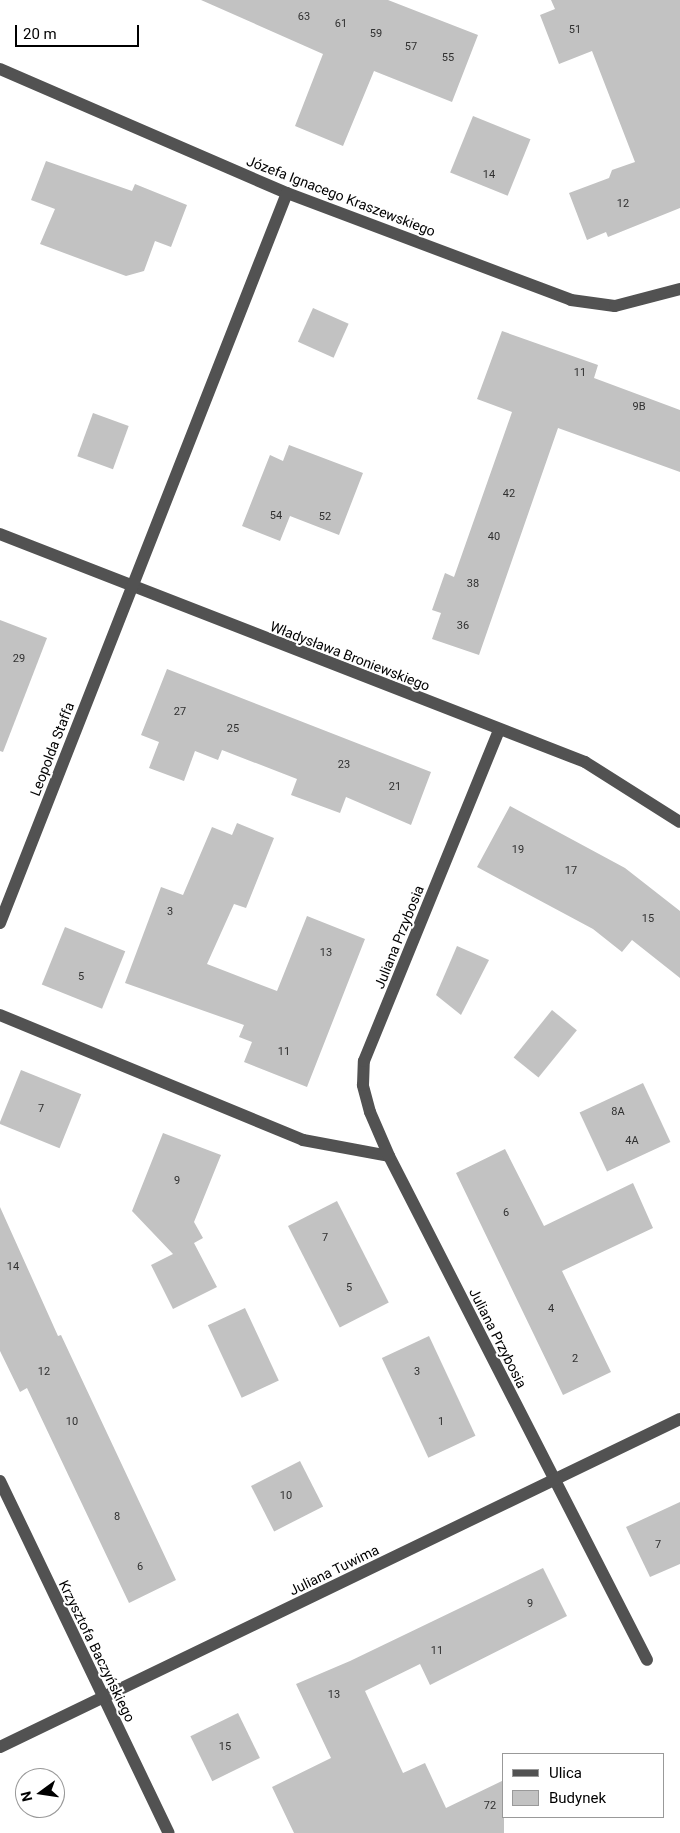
<!DOCTYPE html>
<html>
<head>
<meta charset="utf-8">
<style>
  body { margin:0 }
  #map { position:relative; width:680px; height:1833px; overflow:hidden; background:#fff; font-family:Roboto,sans-serif }
  div>[style] { position:absolute }
  [style*='--x'] { left:calc(var(--x)*1px); top:calc(var(--y)*1px); width:calc(var(--w)*1px); rotate:calc(var(--a)*1deg) }
  .building>* { inset:0; background:#c2c2c2; transform-origin:0 0 }
  .minor>* { height:12px; margin:-6px; padding:0 6px; transform-origin:6px; border-radius:6px; background:#525252 }
  span { translate:-50% -50%; white-space:nowrap; text-align:center; line-height:1.15; -webkit-text-stroke:4px #fff; paint-order:stroke }
  .number-label { font-size:11px; color:#303030 }
  .number-label span { -webkit-text-stroke-width:0 }
  .street-label { font-size:14px; color:#000 }
  .legend { position:absolute; left:502px; top:1753px; width:162px; height:65px; box-sizing:border-box; background:#fff; border:1px solid #999; margin:0; padding:6px 9px; list-style:none; font-size:15px; color:#000 }
  .legend li { display:flex; align-items:center; gap:10px; height:25px }
  .legend b { width:25px; border:1px solid #999 }
  .north { position:absolute; left:15px; top:1768px; width:50px; height:50px; box-sizing:border-box; background:#fff; border:1px solid #999; border-radius:50%; rotate:256deg; font-size:14px; font-weight:700; line-height:20px; text-align:center; color:#000 }
  .north::after { content:''; display:block; margin:auto; width:18px; height:22px; background:#000; clip-path:polygon(50% 0,100% 100%,50% 72%,0 100%) }
  .scale { position:absolute; left:15px; top:25px; width:124px; height:22px; box-sizing:border-box; border:2px solid #000; border-top:0; padding-left:6px; font-size:15px; line-height:18px; white-space:nowrap; color:#000; -webkit-text-stroke:4px #fff; paint-order:stroke }
</style>
</head>
<body>
<div id="map">
  <div class="building">
    <i style="clip-path:polygon(201px 0,388px 0,478px 35px,452px 102px,374px 71px,343px 146px,295px 126px,323px 54px)"></i>
    <i style="clip-path:polygon(551px 0,680px 0,680px 208px,608px 237px,606px 232px,587px 240px,569px 193px,609px 178px,612px 170px,635px 162px,592px 51px,559px 64px,540px 15px,555px 9px)"></i>
    <i style="left:473px;top:116px;width:62px;height:61px;rotate:22deg"></i>
    <i style="clip-path:polygon(46px 161px,132px 191px,135px 184px,187px 205px,171px 247px,155px 241px,144px 271px,126px 276px,40px 244px,55px 209px,31px 200px)"></i>
    <i style="left:313px;top:308px;width:39px;height:37px;rotate:24deg"></i>
    <i style="clip-path:polygon(502px 331px,598px 365px,594px 378px,680px 410px,680px 472px,558px 428px,479px 655px,432px 639px,441px 613px,432px 610px,445px 573px,454px 577px,512px 412px,477px 399px)"></i>
    <i style="left:93px;top:413px;width:38px;height:46px;rotate:20deg"></i>
    <i style="clip-path:polygon(289px 445px,363px 473px,339px 535px,290px 516px,280px 541px,242px 526px,270px 455px,283px 461px)"></i>
    <i style="clip-path:polygon(0 620px,47px 638px,3px 752px,0 751px)"></i>
    <i style="clip-path:polygon(167px 669px,431px 772px,411px 825px,346px 797px,340px 813px,291px 795px,297px 779px,222px 750px,218px 760px,195px 751px,184px 781px,149px 768px,159px 742px,141px 735px)"></i>
    <i style="clip-path:polygon(510px 806px,625px 868px,680px 911px,680px 978px,632px 940px,622px 952px,593px 929px,477px 867px)"></i>
    <i style="clip-path:polygon(237px 823px,274px 838px,246px 908px,234px 904px,207px 964px,277px 991px,307px 916px,365px 939px,307px 1087px,244px 1062px,252px 1042px,239px 1037px,244px 1025px,125px 983px,161px 887px,183px 895px,212px 827px,232px 835px)"></i>
    <i style="left:65px;top:927px;width:65px;height:62px;rotate:22deg"></i>
    <i style="clip-path:polygon(457px 946px,489px 960px,461px 1015px,436px 995px)"></i>
    <i style="left:552px;top:1010px;width:32px;height:61px;rotate:39deg"></i>
    <i style="left:21px;top:1070px;width:65px;height:58px;rotate:22deg"></i>
    <i style="left:643px;top:1083px;width:65px;height:70px;rotate:65deg"></i>
    <i style="clip-path:polygon(163px 1133px,221px 1155px,194px 1222px,203px 1238px,194px 1243px,217px 1287px,173px 1309px,151px 1265px,173px 1254px,132px 1211px)"></i>
    <i style="clip-path:polygon(505px 1149px,544px 1226px,633px 1183px,653px 1228px,562px 1271px,611px 1372px,563px 1395px,456px 1173px)"></i>
    <i style="left:337px;top:1201px;width:114px;height:55px;rotate:63deg"></i>
    <i style="clip-path:polygon(0 1207px,58px 1336px,61px 1335px,176px 1580px,129px 1603px,27px 1388px,20px 1392px,0 1351px)"></i>
    <i style="left:245px;top:1308px;width:80px;height:41px;rotate:65deg"></i>
    <i style="left:429px;top:1336px;width:110px;height:52px;rotate:65deg"></i>
    <i style="left:300px;top:1461px;width:51px;height:55px;rotate:63deg"></i>
    <i style="clip-path:polygon(680px 1502px,680px 1564px,650px 1577px,626px 1527px)"></i>
    <i style="clip-path:polygon(543px 1568px,567px 1616px,430px 1685px,420px 1664px,365px 1691px,403px 1773px,425px 1763px,446px 1808px,504px 1780px,504px 1833px,294px 1833px,272px 1787px,331px 1758px,296px 1684px,350px 1661px)"></i>
    <i style="left:238px;top:1713px;width:50px;height:53px;rotate:64deg"></i>
  </div>
  <div class="minor">
    <i style="--x:0;--y:69;--w:313;--a:23.4"></i>
    <i style="--x:287;--y:193;--w:303;--a:20.6"></i>
    <i style="--x:571;--y:300;--w:44;--a:7.8"></i>
    <i style="--x:615;--y:306;--w:67;--a:-14.7"></i>
    <i style="--x:0;--y:534;--w:628;--a:21.29"></i>
    <i style="--x:585;--y:762;--w:112;--a:32.3"></i>
    <i style="--x:0;--y:923;--w:784;--a:-68.54"></i>
    <i style="--x:0;--y:1015;--w:328;--a:22.4"></i>
    <i style="--x:303;--y:1140;--w:87;--a:10.5"></i>
    <i style="--x:389;--y:1156;--w:566;--a:62.89"></i>
    <i style="--x:389;--y:1156;--w:48;--a:-113.4"></i>
    <i style="--x:370;--y:1112;--w:28;--a:-105"></i>
    <i style="--x:363;--y:1085;--w:24;--a:-88"></i>
    <i style="--x:364;--y:1061;--w:357;--a:-67.8"></i>
    <i style="--x:0;--y:1481;--w:390;--a:64.4"></i>
    <i style="--x:0;--y:1747;--w:755;--a:-25.75"></i>
  </div>
  <div class="number-label">
    <span style="left:304px;top:17px">63</span>
    <span style="left:341px;top:24px">61</span>
    <span style="left:575px;top:30px">51</span>
    <span style="left:376px;top:34px">59</span>
    <span style="left:411px;top:47px">57</span>
    <span style="left:448px;top:58px">55</span>
    <span style="left:489px;top:175px">14</span>
    <span style="left:623px;top:204px">12</span>
    <span style="left:580px;top:373px">11</span>
    <span style="left:639px;top:407px">9B</span>
    <span style="left:509px;top:494px">42</span>
    <span style="left:276px;top:516px">54</span>
    <span style="left:325px;top:517px">52</span>
    <span style="left:494px;top:537px">40</span>
    <span style="left:473px;top:584px">38</span>
    <span style="left:463px;top:626px">36</span>
    <span style="left:19px;top:659px">29</span>
    <span style="left:180px;top:712px">27</span>
    <span style="left:233px;top:729px">25</span>
    <span style="left:344px;top:765px">23</span>
    <span style="left:395px;top:787px">21</span>
    <span style="left:518px;top:850px">19</span>
    <span style="left:571px;top:871px">17</span>
    <span style="left:170px;top:912px">3</span>
    <span style="left:648px;top:919px">15</span>
    <span style="left:326px;top:953px">13</span>
    <span style="left:81px;top:977px">5</span>
    <span style="left:284px;top:1052px">11</span>
    <span style="left:41px;top:1109px">7</span>
    <span style="left:618px;top:1112px">8A</span>
    <span style="left:632px;top:1141px">4A</span>
    <span style="left:177px;top:1181px">9</span>
    <span style="left:506px;top:1213px">6</span>
    <span style="left:325px;top:1238px">7</span>
    <span style="left:13px;top:1267px">14</span>
    <span style="left:349px;top:1288px">5</span>
    <span style="left:551px;top:1309px">4</span>
    <span style="left:575px;top:1359px">2</span>
    <span style="left:44px;top:1372px">12</span>
    <span style="left:417px;top:1372px">3</span>
    <span style="left:72px;top:1422px">10</span>
    <span style="left:441px;top:1422px">1</span>
    <span style="left:286px;top:1496px">10</span>
    <span style="left:117px;top:1517px">8</span>
    <span style="left:658px;top:1545px">7</span>
    <span style="left:140px;top:1567px">6</span>
    <span style="left:530px;top:1604px">9</span>
    <span style="left:437px;top:1651px">11</span>
    <span style="left:334px;top:1695px">13</span>
    <span style="left:225px;top:1747px">15</span>
    <span style="left:490px;top:1806px">72</span>
  </div>
  <div class="street-label">
    <span style="left:341px;top:196px;rotate:21deg">Józefa Ignacego Kraszewskiego</span>
    <span style="left:350px;top:656px;rotate:21deg">Władysława Broniewskiego</span>
    <span style="left:52px;top:749px;rotate:-69deg">Leopolda Staffa</span>
    <span style="left:399px;top:937px;rotate:-68deg">Juliana Przybosia</span>
    <span style="left:498px;top:1338px;rotate:63deg">Juliana Przybosia</span>
    <span style="left:334px;top:1570px;rotate:-26deg">Juliana Tuwima</span>
    <span style="left:97px;top:1651px;rotate:64deg">Krzysztofa Baczyńskiego</span>
  </div>
  <ul class="legend">
  <li><b style="height:6px;background:#525252"></b>Ulica</li>
  <li><b style="height:14px;background:#c2c2c2"></b>Budynek</li>
  </ul>
  <div class="north">N</div>
  <div class="scale">20 m</div>
</div>
</body>
</html>
